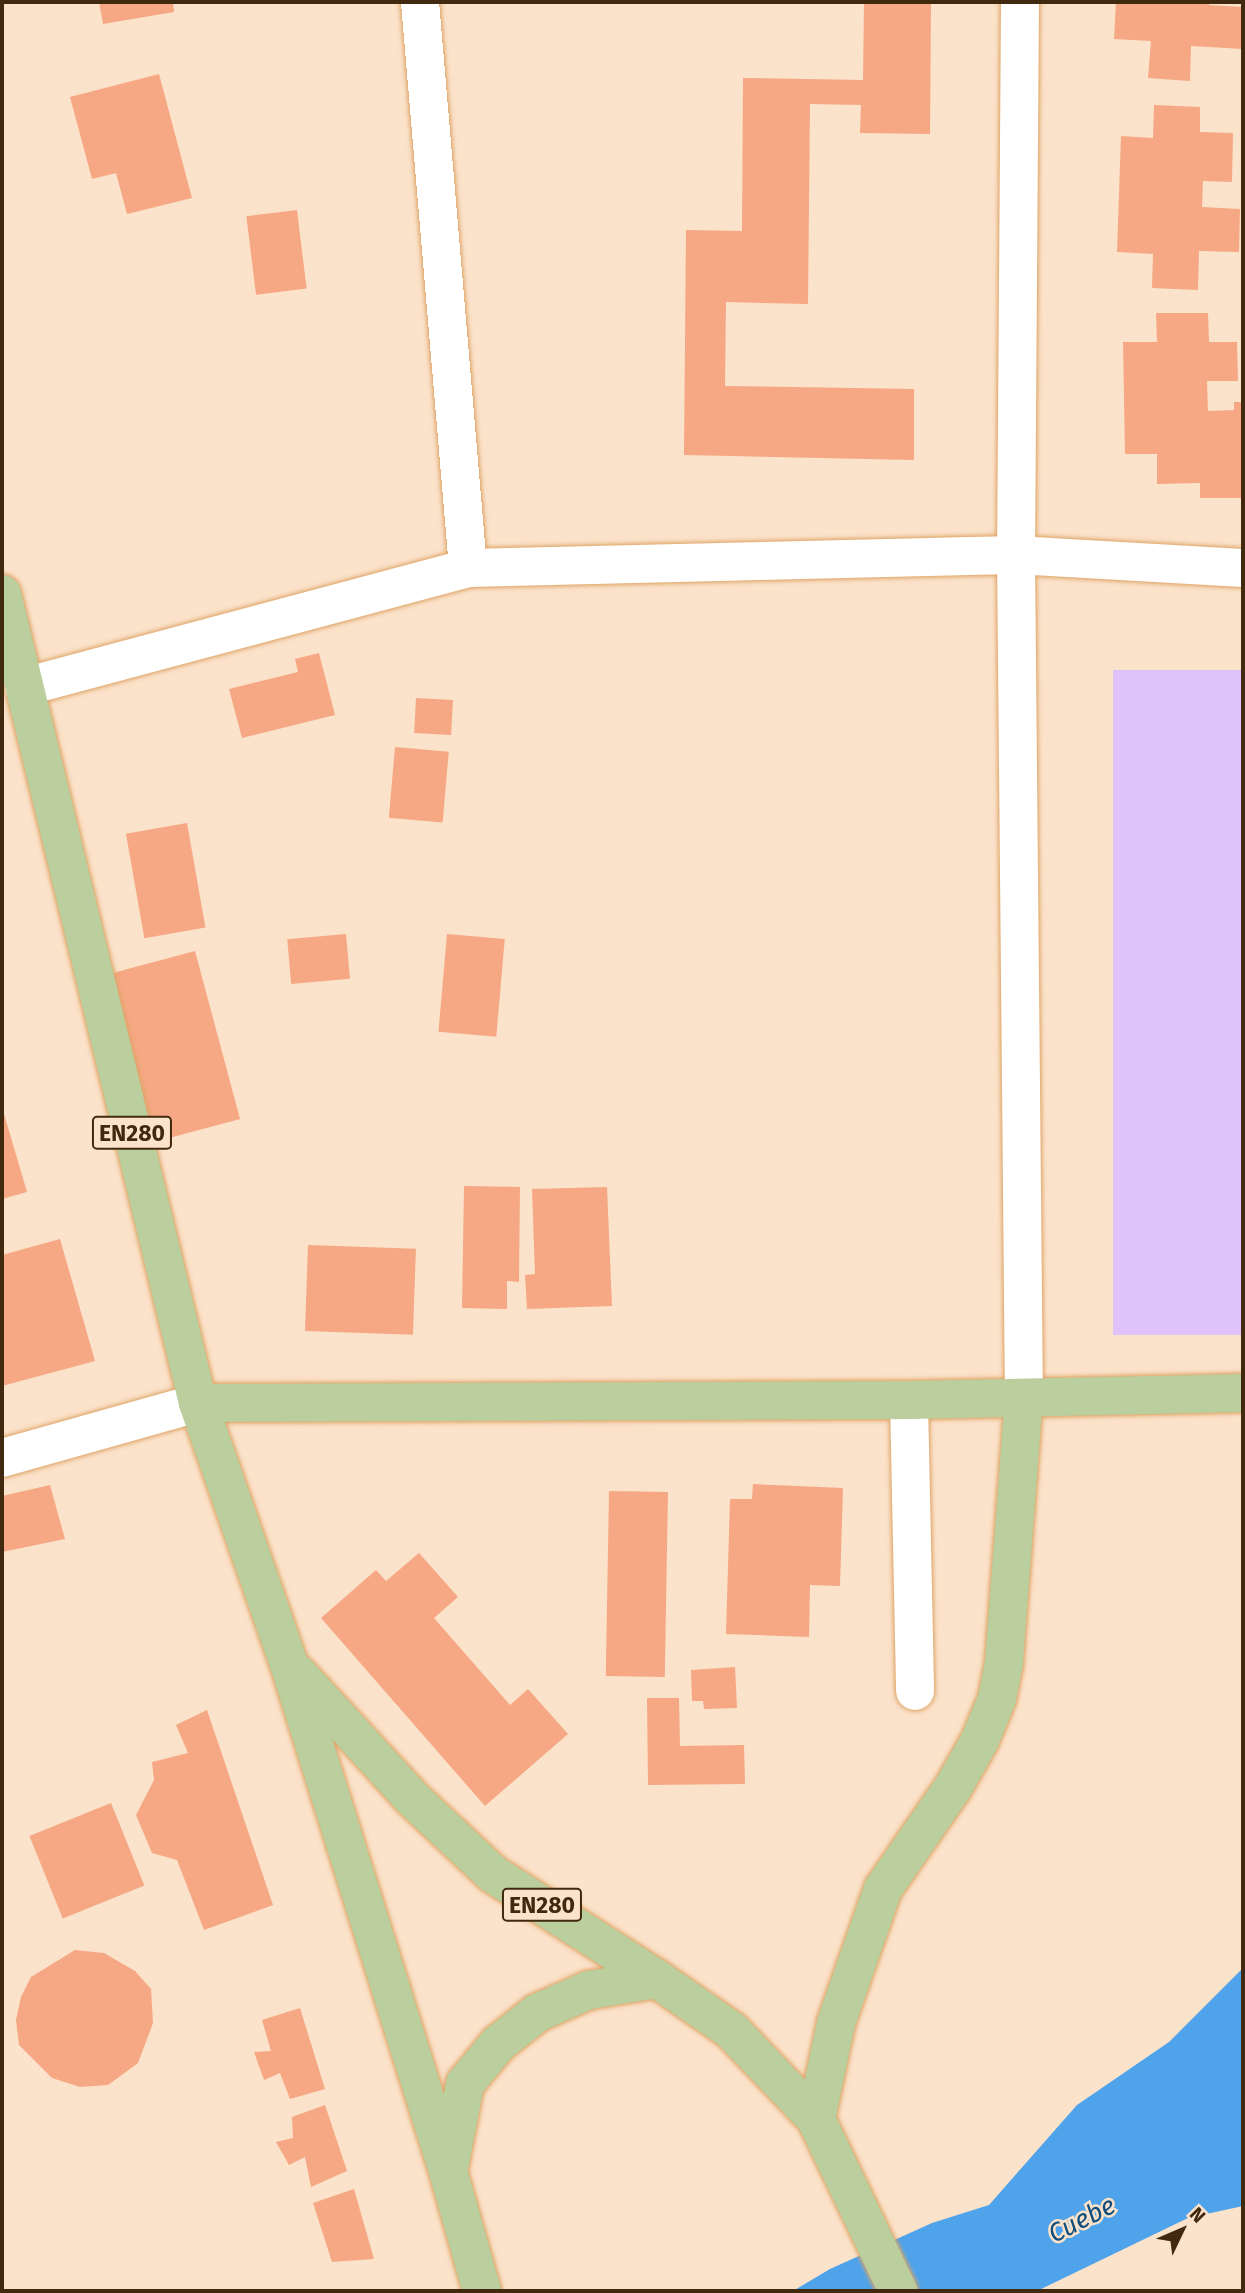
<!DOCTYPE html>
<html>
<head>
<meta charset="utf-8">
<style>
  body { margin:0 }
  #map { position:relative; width:1245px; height:2293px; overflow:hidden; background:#fbe2ca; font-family:"Fira Sans",sans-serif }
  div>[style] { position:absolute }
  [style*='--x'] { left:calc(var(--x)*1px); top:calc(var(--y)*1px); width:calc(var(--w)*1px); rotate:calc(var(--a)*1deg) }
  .green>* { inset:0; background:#dec3fb; transform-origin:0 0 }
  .water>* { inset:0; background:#4ea3eb }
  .building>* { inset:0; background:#f5a883; transform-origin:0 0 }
  .roads { filter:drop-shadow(0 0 2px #dea466) drop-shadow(0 0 2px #dea466) }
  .minor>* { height:38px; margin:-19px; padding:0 19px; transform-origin:19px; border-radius:19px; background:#fff }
  .major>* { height:38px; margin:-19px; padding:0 19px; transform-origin:19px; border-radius:19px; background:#bbce9e }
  span { translate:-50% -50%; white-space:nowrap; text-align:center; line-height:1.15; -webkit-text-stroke:5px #fbe2ca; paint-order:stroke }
  .shield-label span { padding:2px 5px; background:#fbe2ca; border:2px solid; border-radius:5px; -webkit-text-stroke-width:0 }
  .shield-label { font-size:23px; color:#41290f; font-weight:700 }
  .water-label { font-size:26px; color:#0e4d7c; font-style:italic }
  .frame { position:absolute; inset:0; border:4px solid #41290f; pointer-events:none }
  .north { position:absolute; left:1147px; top:2195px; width:70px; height:70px; -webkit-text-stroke:5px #fbe2ca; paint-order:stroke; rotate:46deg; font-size:19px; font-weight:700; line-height:28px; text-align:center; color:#41290f }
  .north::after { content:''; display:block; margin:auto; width:24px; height:32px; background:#41290f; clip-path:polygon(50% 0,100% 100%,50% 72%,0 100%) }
</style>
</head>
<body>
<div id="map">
  <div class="green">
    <i style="left:1113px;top:670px;width:130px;height:665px"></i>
  </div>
  <div class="water">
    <i style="clip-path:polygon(1243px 1968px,1243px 2206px,1188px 2218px,1037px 2291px,793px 2291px,830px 2269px,932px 2223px,989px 2205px,1077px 2105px,1169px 2042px)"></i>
  </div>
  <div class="building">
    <i style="clip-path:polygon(99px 2px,173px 2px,174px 12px,103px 24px)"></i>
    <i style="clip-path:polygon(864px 2px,931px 2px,930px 134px,860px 133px,861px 105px,810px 104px,808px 304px,726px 302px,725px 386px,914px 389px,914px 460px,684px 455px,686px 230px,742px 231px,743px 78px,863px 80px)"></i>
    <i style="clip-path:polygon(1116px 2px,1209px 2px,1209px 5px,1243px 7px,1243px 49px,1191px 46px,1190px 81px,1148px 78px,1151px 41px,1114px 39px)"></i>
    <i style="clip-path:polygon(159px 74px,192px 198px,127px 214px,116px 173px,92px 179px,70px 97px)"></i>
    <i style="clip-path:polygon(1154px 105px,1200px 107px,1200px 132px,1233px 133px,1232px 182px,1203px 181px,1202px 207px,1240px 209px,1239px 252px,1199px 251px,1198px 290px,1152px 288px,1153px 254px,1117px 252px,1121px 136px,1153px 138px)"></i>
    <i style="left:297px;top:210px;width:79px;height:51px;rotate:83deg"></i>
    <i style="clip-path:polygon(1156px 313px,1208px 313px,1209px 342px,1237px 342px,1238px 381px,1207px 381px,1208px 411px,1234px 410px,1234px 402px,1243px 402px,1243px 498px,1200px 498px,1200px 483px,1157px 484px,1157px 454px,1125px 454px,1123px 342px,1157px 342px)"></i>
    <i style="clip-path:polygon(319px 653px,335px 715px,242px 738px,229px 689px,298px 672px,295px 659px)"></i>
    <i style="left:416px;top:698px;width:37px;height:35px;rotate:3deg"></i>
    <i style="left:395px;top:747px;width:54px;height:71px;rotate:5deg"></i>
    <i style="left:187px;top:823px;width:106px;height:62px;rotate:80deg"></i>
    <i style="left:346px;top:934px;width:45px;height:59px;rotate:85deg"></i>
    <i style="left:447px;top:934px;width:58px;height:98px;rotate:5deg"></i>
    <i style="left:195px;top:951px;width:174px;height:89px;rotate:75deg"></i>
    <i style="clip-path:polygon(2px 1107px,27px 1192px,2px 1199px)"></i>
    <i style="clip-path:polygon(464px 1186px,520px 1187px,519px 1282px,507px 1281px,507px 1309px,462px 1308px)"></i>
    <i style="clip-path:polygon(607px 1187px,612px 1306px,527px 1309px,525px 1275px,535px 1274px,532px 1189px)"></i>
    <i style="clip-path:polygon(60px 1239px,95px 1361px,2px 1386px,2px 1255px)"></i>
    <i style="left:308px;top:1245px;width:108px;height:86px;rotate:2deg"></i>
    <i style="clip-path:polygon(753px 1484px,843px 1488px,840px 1586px,810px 1585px,809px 1637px,726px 1634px,730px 1499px,752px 1499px)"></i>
    <i style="clip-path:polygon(50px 1485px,65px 1539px,2px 1552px,2px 1496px)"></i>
    <i style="left:609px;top:1491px;width:59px;height:185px;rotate:1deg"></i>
    <i style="clip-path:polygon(419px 1553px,458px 1597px,434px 1618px,510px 1705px,528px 1689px,568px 1734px,485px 1806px,321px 1618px,376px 1570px,386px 1581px)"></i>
    <i style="clip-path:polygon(735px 1667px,737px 1708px,704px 1709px,703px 1701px,692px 1701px,691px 1670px)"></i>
    <i style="clip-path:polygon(647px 1698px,679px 1698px,680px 1746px,744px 1745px,745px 1784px,648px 1785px)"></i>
    <i style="clip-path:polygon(207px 1710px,273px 1905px,204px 1930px,177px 1860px,152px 1853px,136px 1815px,154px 1780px,152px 1762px,188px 1753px,176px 1725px)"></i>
    <i style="left:111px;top:1803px;width:89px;height:88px;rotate:68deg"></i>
    <i style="clip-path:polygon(75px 1950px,104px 1953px,135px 1971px,151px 1989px,153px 2023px,138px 2063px,108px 2085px,80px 2087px,52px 2078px,19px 2045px,16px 2020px,21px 1997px,31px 1977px)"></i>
    <i style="clip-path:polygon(300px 2008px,325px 2089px,290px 2099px,280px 2073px,264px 2080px,254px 2052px,271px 2051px,262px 2020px)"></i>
    <i style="clip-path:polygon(325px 2105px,347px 2171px,311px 2187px,305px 2157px,289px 2165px,276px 2142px,293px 2138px,292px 2117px)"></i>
    <i style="clip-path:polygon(354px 2189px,374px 2259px,332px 2262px,313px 2203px)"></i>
  </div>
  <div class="roads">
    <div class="minor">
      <i style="--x:420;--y:2;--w:568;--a:85.15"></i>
      <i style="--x:1020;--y:2;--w:553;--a:90.41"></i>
      <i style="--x:1016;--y:555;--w:844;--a:89.46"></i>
      <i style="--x:24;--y:687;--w:460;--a:-15"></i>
      <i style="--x:468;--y:568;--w:548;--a:-1.36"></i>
      <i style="--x:1016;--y:555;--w:227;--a:3.3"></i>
      <i style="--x:909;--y:1400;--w:291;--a:88.8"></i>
      <i style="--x:2;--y:1458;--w:204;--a:-15.7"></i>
    </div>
    <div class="major">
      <i style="--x:2;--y:594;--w:832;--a:76.38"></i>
      <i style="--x:198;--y:1403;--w:276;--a:70.8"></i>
      <i style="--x:289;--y:1664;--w:531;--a:72.59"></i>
      <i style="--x:448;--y:2171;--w:125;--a:74.2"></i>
      <i style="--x:198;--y:1403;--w:711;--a:-0.24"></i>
      <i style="--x:909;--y:1400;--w:334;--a:-1.2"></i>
      <i style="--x:298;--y:1674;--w:171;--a:47.4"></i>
      <i style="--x:414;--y:1800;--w:108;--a:43.1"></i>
      <i style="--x:493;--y:1874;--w:195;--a:32.6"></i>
      <i style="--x:657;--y:1979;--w:90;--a:34.6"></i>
      <i style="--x:731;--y:2030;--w:123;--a:46.3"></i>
      <i style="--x:816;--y:2119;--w:191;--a:64.5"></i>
      <i style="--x:816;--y:2119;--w:98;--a:-78.2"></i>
      <i style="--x:836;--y:2023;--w:142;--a:-70.7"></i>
      <i style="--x:883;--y:1889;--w:125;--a:-55.4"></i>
      <i style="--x:954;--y:1786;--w:53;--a:-60.5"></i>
      <i style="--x:980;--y:1740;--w:44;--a:-67.5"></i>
      <i style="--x:997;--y:1699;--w:38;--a:-79"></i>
      <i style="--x:1004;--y:1662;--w:264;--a:-85.7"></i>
      <i style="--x:449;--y:2168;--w:86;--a:-79.2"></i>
      <i style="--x:465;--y:2084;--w:52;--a:-50.5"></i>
      <i style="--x:498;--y:2044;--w:50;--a:-38.5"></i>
      <i style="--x:537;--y:2013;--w:57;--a:-23.9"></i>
      <i style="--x:589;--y:1990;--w:69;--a:-9.2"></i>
    </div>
  </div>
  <div class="shield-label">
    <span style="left:132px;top:1133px">EN280</span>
    <span style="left:542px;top:1905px">EN280</span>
  </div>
  <div class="water-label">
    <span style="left:1082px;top:2220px;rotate:-27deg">Cuebe</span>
  </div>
  <div class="frame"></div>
  <div class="north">N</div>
</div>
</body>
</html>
